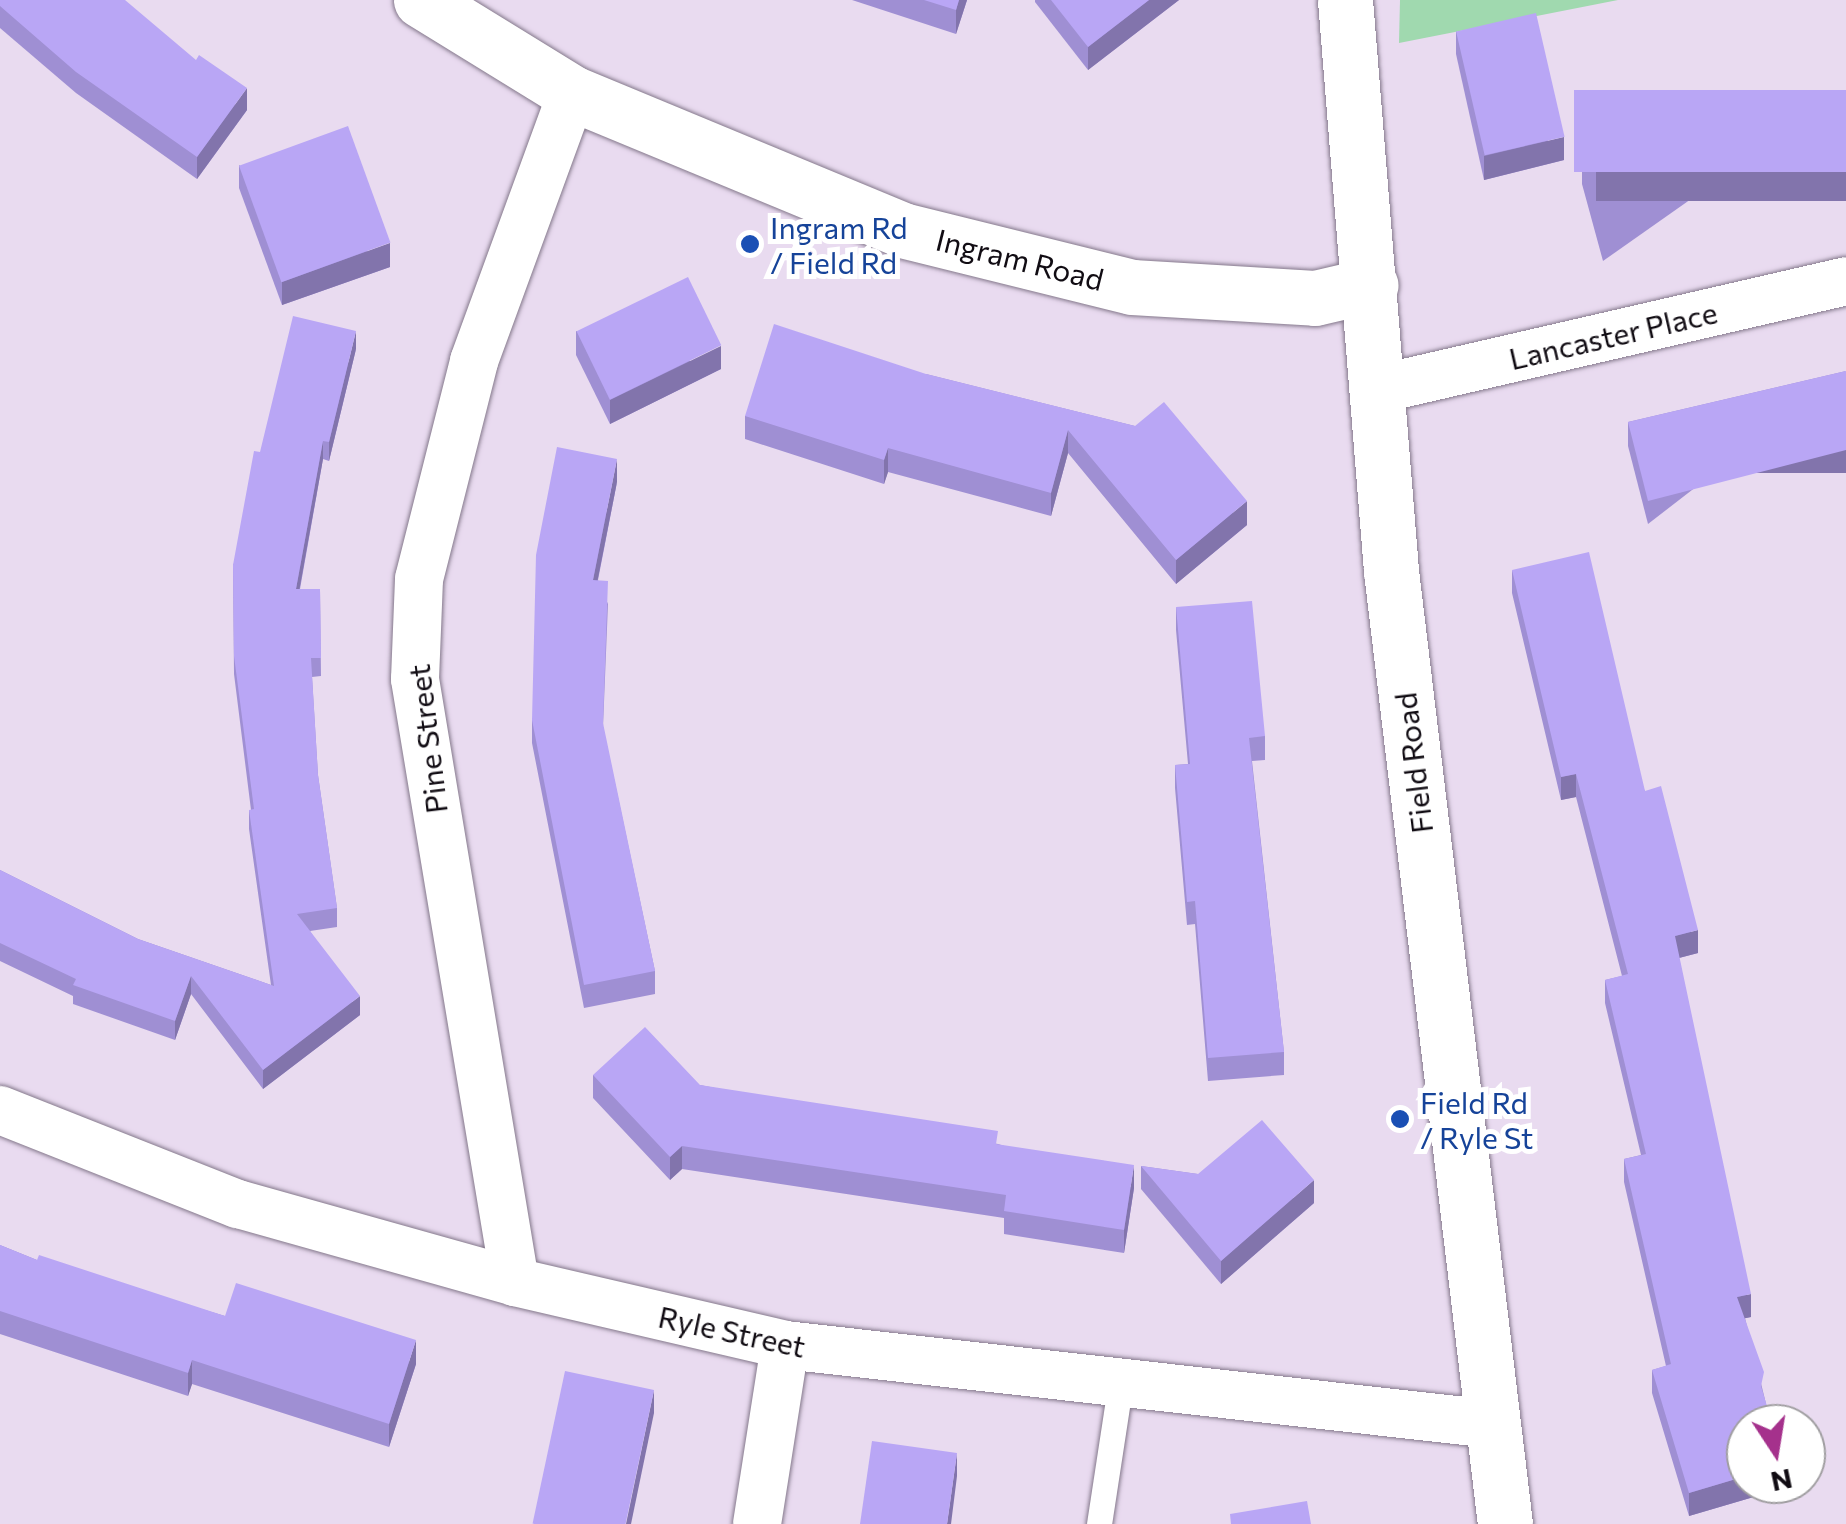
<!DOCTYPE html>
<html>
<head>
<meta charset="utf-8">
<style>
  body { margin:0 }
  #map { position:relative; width:1846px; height:1524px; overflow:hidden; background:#e9dbf0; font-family:Commissioner,sans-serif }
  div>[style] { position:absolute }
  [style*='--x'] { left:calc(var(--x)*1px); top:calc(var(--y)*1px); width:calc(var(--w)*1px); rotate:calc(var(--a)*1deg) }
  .green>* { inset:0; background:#a0d9af }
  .roads { filter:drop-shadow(0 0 2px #84788b) drop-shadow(0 0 2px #84788b) }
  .service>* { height:25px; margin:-12.5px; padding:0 12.5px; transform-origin:12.5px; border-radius:12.5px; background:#fff }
  .minor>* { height:48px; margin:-24px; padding:0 24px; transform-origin:24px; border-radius:24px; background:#fff }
  .tertiary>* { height:55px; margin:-27.5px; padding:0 27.5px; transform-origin:27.5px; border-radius:27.5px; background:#fff }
  .wall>* { inset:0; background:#9f8fd3 }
  .shaded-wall>* { inset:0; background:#8274ac; transform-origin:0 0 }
  .building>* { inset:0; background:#b9a6f5; transform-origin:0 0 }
  .dots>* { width:28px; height:28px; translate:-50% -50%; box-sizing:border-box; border:5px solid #fff; border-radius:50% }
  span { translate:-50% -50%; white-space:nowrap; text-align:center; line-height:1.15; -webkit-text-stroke:10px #fff; paint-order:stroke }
  .transit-label { font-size:30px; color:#164399 }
  .left { translate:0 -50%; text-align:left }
  .street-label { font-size:30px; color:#110c13 }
  .north { position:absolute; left:1726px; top:1404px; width:100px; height:100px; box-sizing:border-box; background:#fff; border:2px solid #a09ea1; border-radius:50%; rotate:168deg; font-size:28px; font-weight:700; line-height:40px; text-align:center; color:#110c13 }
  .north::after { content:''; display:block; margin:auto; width:35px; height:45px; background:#a5318c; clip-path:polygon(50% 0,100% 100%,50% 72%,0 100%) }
</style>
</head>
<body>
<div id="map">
  <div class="green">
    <i style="clip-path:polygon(1400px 0,1618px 0,1399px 43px)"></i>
  </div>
  <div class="roads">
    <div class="service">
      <i style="--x:1099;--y:1524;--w:140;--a:-81.3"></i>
    </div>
    <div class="minor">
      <i style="--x:1379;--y:389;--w:479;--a:-13"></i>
      <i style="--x:0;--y:1110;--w:256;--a:21.6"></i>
      <i style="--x:238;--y:1204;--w:288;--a:15.7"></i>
      <i style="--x:515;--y:1282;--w:277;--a:13.1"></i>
      <i style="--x:785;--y:1345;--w:710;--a:6.38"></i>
      <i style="--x:515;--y:1282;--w:611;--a:-99.42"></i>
      <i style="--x:415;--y:679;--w:100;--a:-87.7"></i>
      <i style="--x:419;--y:579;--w:225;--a:-75.8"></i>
      <i style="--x:474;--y:361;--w:285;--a:-69.9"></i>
      <i style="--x:757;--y:1524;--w:181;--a:-81.1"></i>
    </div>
    <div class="tertiary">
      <i style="--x:421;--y:0;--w:177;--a:31.6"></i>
      <i style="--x:572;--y:93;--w:357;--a:22.5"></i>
      <i style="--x:902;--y:230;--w:237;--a:13.9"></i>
      <i style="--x:1132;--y:287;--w:183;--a:3.4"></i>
      <i style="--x:1315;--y:298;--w:57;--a:-13.1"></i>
      <i style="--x:1345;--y:0;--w:573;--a:85.39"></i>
      <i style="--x:1391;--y:571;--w:960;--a:83.18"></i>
    </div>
  </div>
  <div class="wall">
    <i style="clip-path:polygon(0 0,247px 110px,197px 179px,76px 93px,0 28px)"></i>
    <i style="clip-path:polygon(852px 0,967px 0,956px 34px)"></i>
    <i style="clip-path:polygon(1035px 0,1179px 0,1088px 70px,1035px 2px)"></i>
    <i style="clip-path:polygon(1456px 31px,1564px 160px,1484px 180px,1456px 54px)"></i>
    <i style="clip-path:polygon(1846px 90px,1603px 261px,1582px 184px,1582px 154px)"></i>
    <i style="clip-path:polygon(239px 165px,390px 267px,282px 305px,239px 188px)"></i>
    <i style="clip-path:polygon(576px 331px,721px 369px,610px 424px,576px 355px)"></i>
    <i style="clip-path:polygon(356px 349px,329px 461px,323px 459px,300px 589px,320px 589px,321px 676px,312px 677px,318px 775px,337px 908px,337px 927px,310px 931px,360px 1015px,263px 1089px,191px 994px,175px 1040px,73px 1004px,73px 996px,0 961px,0 870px,138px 939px,271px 985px,249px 829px,249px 810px,251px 810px,234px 674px,233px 565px)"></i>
    <i style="clip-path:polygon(1846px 371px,1648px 524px,1628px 446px,1628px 422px)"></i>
    <i style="clip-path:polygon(926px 374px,1135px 426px,1247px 525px,1176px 584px,1068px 453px,1051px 516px,888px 472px,884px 484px,745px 439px,745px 416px)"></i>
    <i style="clip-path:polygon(617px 482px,598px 580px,608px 604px,603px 727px,655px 971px,655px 994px,584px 1008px,532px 743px,532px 720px)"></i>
    <i style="clip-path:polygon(1512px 570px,1645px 791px,1698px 953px,1679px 958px,1751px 1317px,1745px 1318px,1771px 1424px,1746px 1424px,1746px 1484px,1757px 1484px,1757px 1496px,1689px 1516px,1652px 1393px,1652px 1370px,1666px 1366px,1624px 1182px,1624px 1159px,1641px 1155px,1605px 1003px,1605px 980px,1622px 976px,1576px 797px,1561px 800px,1512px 593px)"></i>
    <i style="clip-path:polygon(1176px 607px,1265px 736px,1265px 760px,1252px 761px,1284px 1052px,1284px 1075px,1208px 1081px,1195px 924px,1187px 925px,1175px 788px,1175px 765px,1188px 764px,1176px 630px)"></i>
    <i style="clip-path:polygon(593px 1075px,700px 1085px,998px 1144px,1134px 1188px,1124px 1253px,1004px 1234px,1004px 1218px,682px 1169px,670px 1180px,593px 1098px)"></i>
    <i style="clip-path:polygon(1141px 1166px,1198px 1174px,1314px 1203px,1221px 1284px,1141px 1189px)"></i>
    <i style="clip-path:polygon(0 1245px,37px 1260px,225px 1316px,416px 1364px,389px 1447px,192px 1384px,188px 1396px,0 1334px)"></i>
  </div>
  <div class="shaded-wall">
    <i style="clip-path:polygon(959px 0,967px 0,956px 34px,956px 10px)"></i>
    <i style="clip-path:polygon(1149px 0,1179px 0,1088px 70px,1088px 47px)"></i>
    <i style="clip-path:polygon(247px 88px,247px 110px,197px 179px,197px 157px)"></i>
    <i style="clip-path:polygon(1564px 137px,1564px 160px,1484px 180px,1484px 156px)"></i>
    <i style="left:1846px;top:172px;width:29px;height:250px;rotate:90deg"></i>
    <i style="clip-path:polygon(390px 243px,390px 267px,282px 305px,282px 282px)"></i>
    <i style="clip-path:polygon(356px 331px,356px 349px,329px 461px,329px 442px)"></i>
    <i style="clip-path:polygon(721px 346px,721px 369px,610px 424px,610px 400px)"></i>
    <i style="clip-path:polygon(1068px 430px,1068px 453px,1051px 516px,1051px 493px)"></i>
    <i style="clip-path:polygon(323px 441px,323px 459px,296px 608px,296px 589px)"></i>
    <i style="clip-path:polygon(888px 448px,888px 472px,884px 484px,884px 460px)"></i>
    <i style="left:1846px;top:450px;width:23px;height:204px;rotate:90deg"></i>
    <i style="clip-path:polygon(617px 459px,617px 482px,593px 603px,593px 580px)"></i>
    <i style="clip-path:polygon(1247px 501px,1247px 525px,1176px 584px,1176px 560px)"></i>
    <i style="clip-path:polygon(1576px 774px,1576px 797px,1561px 800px,1561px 777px)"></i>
    <i style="clip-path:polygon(1698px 930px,1698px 953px,1675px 959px,1675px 936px)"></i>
    <i style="clip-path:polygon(191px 976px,191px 994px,175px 1040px,175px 1021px)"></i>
    <i style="clip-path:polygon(360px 996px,360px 1015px,263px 1089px,263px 1070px)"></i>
    <i style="clip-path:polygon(682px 1146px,682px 1169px,670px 1180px,670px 1157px)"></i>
    <i style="clip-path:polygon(1134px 1165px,1134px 1188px,1124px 1253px,1124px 1230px)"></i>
    <i style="clip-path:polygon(1314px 1180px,1314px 1203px,1221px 1284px,1221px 1261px)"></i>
    <i style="clip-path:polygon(1751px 1294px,1751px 1317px,1737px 1320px,1737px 1297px)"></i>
    <i style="clip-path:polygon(416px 1340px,416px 1364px,389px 1447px,389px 1424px)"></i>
    <i style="clip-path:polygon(192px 1360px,192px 1384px,188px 1396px,188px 1373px)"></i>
    <i style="clip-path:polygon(654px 1390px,654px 1413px,631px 1524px,626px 1524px)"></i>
    <i style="clip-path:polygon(957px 1453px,957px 1476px,951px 1524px,947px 1524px)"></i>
    <i style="clip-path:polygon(1746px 1476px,1746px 1484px,1757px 1484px,1757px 1496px,1689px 1516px,1689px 1493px)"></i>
  </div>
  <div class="building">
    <i style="clip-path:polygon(0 0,125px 0,196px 60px,199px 55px,247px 88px,197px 157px,76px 72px,0 6px)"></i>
    <i style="clip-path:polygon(924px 0,959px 0,956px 10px)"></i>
    <i style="clip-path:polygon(1051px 0,1149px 0,1088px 47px)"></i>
    <i style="left:1536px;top:13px;width:127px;height:82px;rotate:77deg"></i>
    <i style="left:1846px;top:90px;width:82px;height:272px;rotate:90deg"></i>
    <i style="left:348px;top:126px;width:124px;height:116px;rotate:70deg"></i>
    <i style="left:688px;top:277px;width:76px;height:124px;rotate:64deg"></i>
    <i style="clip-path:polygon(293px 316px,356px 331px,329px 442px,323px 441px,296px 589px,320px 589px,321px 658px,311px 658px,318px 775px,337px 908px,297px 914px,360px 996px,263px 1070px,191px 976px,175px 1021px,73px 985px,76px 979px,0 943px,0 870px,138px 939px,274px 986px,249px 810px,254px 809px,234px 656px,233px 565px,254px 451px,260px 452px)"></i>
    <i style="clip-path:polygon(774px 324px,926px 374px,1135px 426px,1164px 402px,1247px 501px,1176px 560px,1068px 430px,1051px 493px,888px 448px,884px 460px,745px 416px)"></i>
    <i style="clip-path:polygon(1846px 371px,1846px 450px,1648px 501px,1628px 422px)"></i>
    <i style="clip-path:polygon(557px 447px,617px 459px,593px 580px,608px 581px,603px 723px,655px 971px,584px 985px,532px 720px,536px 555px)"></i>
    <i style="clip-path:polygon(1589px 552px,1645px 791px,1661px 786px,1698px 930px,1675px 936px,1751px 1294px,1737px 1297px,1764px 1372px,1761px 1386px,1771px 1420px,1758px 1424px,1746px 1424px,1746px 1427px,1743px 1428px,1746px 1437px,1746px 1476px,1689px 1493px,1652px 1370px,1671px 1364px,1624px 1159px,1646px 1154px,1605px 980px,1628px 974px,1576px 774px,1561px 777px,1512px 570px)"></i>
    <i style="clip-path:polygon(1252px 601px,1265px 736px,1249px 738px,1284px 1052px,1208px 1058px,1195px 901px,1187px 902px,1175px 765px,1190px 764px,1176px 607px)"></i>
    <i style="clip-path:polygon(645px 1027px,700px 1085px,998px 1131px,996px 1144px,1134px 1165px,1124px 1230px,1004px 1211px,1006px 1195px,682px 1146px,670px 1157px,593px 1075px)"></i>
    <i style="clip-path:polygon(1262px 1120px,1314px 1180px,1221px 1261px,1141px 1166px,1198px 1174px)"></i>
    <i style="clip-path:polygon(0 1245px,37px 1260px,39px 1255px,225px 1316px,236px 1283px,416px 1340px,389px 1424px,192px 1360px,188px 1373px,0 1311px)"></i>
    <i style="left:565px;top:1371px;width:91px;height:156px;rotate:12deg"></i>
    <i style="clip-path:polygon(872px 1441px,957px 1453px,947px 1524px,860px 1524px)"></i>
    <i style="clip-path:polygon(1307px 1501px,1311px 1524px,1231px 1524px,1230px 1514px)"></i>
  </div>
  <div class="dots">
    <i style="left:750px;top:244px;background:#1a4fb4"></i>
    <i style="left:1400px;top:1119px;background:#1a4fb4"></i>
  </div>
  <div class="transit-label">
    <span class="left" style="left:770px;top:244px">Ingram Rd<br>/ Field Rd</span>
    <span class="left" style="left:1420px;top:1119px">Field Rd<br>/ Ryle St</span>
  </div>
  <div class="street-label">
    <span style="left:1020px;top:259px;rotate:14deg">Ingram Road</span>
    <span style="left:1613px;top:335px;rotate:-13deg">Lancaster Place</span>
    <span style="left:427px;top:739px;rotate:-97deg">Pine Street</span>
    <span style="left:1413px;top:763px;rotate:-97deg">Field Road</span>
    <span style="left:732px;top:1331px;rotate:12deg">Ryle Street</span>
  </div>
  <div class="north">N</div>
</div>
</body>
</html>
